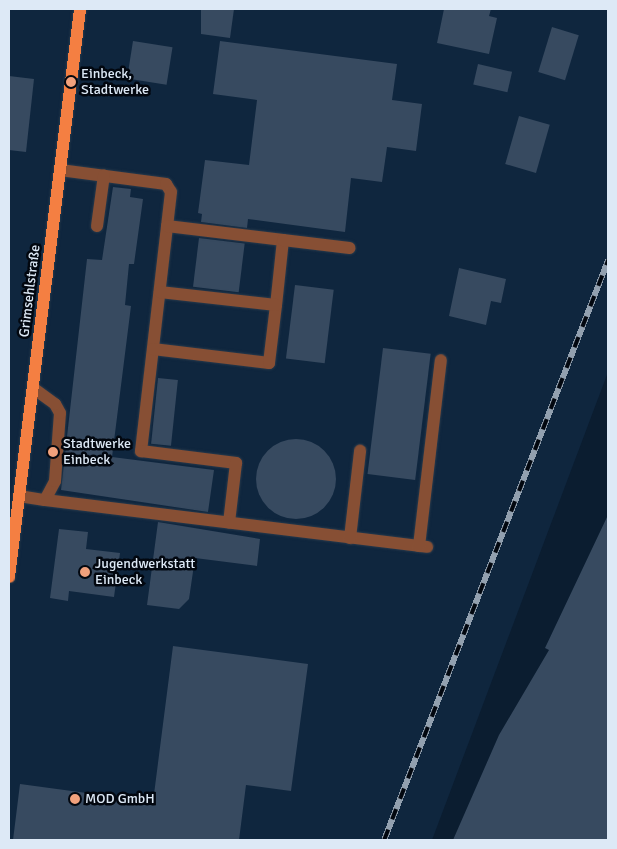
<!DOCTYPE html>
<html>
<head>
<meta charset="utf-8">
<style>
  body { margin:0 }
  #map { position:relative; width:617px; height:849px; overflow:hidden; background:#0b1d30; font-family:Signika,sans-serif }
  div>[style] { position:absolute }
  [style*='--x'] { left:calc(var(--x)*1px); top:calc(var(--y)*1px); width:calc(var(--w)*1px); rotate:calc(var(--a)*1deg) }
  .built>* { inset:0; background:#0f263e }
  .building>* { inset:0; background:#374a60; transform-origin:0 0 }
  .round { border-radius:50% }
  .roads { filter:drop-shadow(0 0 1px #283a4c) drop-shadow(0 0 1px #283a4c) }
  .minor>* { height:12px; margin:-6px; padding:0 6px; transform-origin:6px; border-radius:6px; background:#874f34 }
  .major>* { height:12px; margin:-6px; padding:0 6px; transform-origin:6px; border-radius:6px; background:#f47f42 }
  .rail>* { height:5.5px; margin-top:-2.75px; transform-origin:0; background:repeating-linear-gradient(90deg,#02070f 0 11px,#92a0af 0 22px); box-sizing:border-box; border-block:1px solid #92a0af }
  .dots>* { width:14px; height:14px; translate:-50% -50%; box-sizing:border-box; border:2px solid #02070f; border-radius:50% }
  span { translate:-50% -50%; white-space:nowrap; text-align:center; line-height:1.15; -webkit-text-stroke:5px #02070f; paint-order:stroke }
  .poi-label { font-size:14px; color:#dde9f6 }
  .left { translate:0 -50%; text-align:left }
  .street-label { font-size:14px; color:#dde9f6 }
  .frame { position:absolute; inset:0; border:10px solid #dde9f6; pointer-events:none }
</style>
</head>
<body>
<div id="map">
  <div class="built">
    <i style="clip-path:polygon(9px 9px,608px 9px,608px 372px,432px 840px,9px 840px)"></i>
  </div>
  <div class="building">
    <i style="clip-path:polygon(201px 9px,234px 9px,230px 38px,201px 34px)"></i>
    <i style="clip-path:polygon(444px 9px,491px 9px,489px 16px,497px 18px,489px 54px,437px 43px)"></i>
    <i style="left:552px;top:27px;width:28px;height:47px;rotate:17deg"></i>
    <i style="left:133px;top:41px;width:40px;height:38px;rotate:9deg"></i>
    <i style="clip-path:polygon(220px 41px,397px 64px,392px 100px,422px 104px,416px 151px,387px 147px,382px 182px,351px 178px,345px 232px,248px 219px,247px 228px,201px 222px,202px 214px,198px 213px,205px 160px,249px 165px,257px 100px,213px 94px)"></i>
    <i style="left:478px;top:64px;width:35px;height:21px;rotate:13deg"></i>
    <i style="clip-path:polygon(9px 76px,34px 79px,26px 152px,9px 150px)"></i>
    <i style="left:519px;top:116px;width:32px;height:50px;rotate:16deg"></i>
    <i style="clip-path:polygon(113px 187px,131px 189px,130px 197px,143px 199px,134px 264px,129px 264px,125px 305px,131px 306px,112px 457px,214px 470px,208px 512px,61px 490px,87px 259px,102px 260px)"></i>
    <i style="left:199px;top:238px;width:46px;height:49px;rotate:7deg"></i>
    <i style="clip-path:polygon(459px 268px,506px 279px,501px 303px,491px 301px,486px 325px,449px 316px)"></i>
    <i style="left:295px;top:285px;width:39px;height:74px;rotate:7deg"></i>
    <i style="left:383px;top:348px;width:48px;height:127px;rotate:7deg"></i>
    <i style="left:158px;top:378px;width:20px;height:66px;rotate:6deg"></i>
    <i class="round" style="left:256px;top:439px;width:80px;height:80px"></i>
    <i style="clip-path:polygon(608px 515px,608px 840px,453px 840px,499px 735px,549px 650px,545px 648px)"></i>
    <i style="clip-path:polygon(158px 522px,260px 539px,257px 566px,195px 558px,189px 599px,179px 609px,147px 605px)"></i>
    <i style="clip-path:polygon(59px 529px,88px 532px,86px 549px,120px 553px,114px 597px,69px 591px,68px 601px,50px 598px)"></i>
    <i style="clip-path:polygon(173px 646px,308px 664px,291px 791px,246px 785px,239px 840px,13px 840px,20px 784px,153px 802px)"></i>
  </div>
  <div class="roads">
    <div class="minor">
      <i style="--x:60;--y:170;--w:107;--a:7.5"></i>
      <i style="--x:166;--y:184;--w:9;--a:58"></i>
      <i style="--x:171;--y:192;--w:261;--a:96.6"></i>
      <i style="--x:141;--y:451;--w:96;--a:7.2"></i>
      <i style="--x:236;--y:463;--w:60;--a:96.7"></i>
      <i style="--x:97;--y:226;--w:51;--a:-82.2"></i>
      <i style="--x:167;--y:226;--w:117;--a:6.9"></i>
      <i style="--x:283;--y:240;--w:65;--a:96.1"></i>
      <i style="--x:283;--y:240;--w:67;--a:6.8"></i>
      <i style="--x:153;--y:349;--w:117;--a:6.9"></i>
      <i style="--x:269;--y:363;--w:58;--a:-83.1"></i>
      <i style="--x:276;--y:305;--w:117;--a:-173.6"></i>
      <i style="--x:19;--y:496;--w:26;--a:9"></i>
      <i style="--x:45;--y:500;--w:21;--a:-62"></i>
      <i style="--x:55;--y:481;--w:68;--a:-85.8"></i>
      <i style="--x:60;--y:413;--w:10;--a:-119"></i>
      <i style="--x:55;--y:404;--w:27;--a:-144"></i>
      <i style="--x:45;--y:500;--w:385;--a:7"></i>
      <i style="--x:350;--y:538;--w:88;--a:-83.4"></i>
      <i style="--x:419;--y:546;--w:187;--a:-83.3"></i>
    </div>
    <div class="major">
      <i style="--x:9;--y:577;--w:572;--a:-82.87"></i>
    </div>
  </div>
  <div class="rail">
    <i style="--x:384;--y:840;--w:622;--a:-68.88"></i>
  </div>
  <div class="dots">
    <i style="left:71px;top:82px;background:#f1a17c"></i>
    <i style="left:53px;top:452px;background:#f1a17c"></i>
    <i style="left:85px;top:572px;background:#f1a17c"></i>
    <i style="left:75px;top:799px;background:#f1a17c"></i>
  </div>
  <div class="poi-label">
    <span class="left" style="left:81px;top:82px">Einbeck,<br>Stadtwerke</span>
    <span class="left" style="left:63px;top:452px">Stadtwerke<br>Einbeck</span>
    <span class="left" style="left:95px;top:572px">Jugendwerkstatt<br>Einbeck</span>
    <span class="left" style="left:85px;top:799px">MOD GmbH</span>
  </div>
  <div class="street-label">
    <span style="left:30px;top:291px;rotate:-83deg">Grimsehlstraße</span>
  </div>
  <div class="frame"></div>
</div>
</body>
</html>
